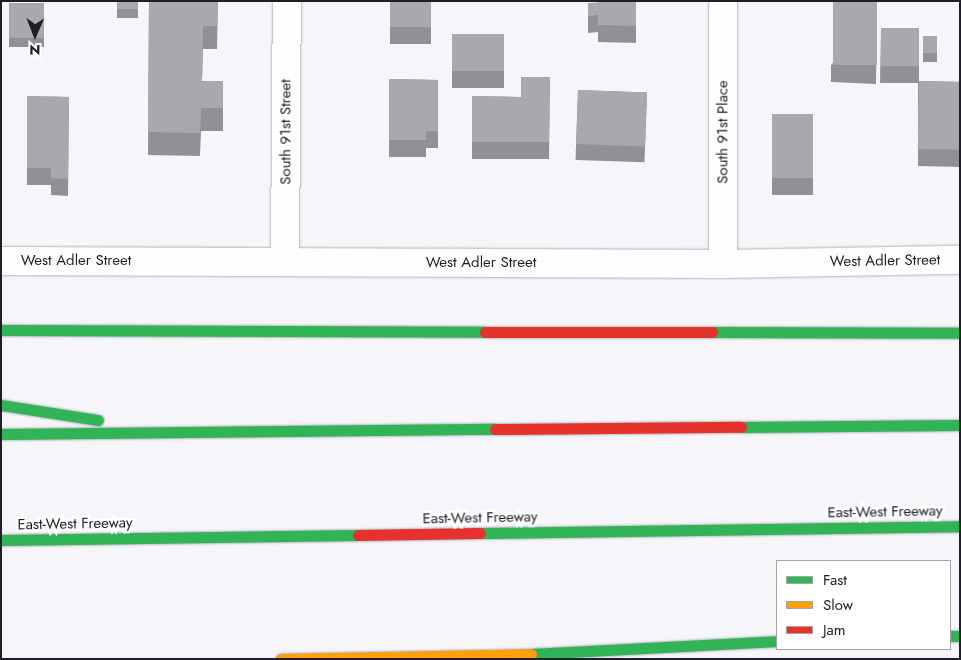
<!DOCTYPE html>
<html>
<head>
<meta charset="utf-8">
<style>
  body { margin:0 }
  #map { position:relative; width:961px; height:660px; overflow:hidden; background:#f6f6fa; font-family:Jost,sans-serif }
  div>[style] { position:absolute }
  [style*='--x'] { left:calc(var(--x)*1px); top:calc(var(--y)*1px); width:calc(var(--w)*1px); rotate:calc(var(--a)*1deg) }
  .roads { filter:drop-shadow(0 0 1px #b2b2b9) drop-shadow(0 0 1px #b2b2b9) }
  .street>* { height:28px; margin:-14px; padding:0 14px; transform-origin:14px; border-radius:14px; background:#fefefe }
  .fast>* { height:11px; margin:-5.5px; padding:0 5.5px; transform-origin:5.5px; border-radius:5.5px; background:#30b455 }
  .slow>* { height:11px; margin:-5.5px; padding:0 5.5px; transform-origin:5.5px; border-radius:5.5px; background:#ff9f0a }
  .jam>* { height:11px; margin:-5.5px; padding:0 5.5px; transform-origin:5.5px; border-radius:5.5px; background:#e5322d }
  .wall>* { inset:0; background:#909096; transform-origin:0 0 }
  .building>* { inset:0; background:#a8a8ae; transform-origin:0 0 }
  span { translate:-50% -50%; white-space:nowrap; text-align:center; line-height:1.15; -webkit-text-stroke:5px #fff; paint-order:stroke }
  .street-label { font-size:15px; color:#1e1e28 }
  .frame { position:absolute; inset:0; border:2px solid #1e1e28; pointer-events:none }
  .legend { position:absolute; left:776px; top:560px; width:175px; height:90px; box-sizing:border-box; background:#fff; border:1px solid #a5a5a9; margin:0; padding:6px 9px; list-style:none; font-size:15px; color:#1e1e28 }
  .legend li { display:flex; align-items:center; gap:10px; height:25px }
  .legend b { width:25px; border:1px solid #a5a5a9 }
  .north { position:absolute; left:10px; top:10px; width:50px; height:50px; -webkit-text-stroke:4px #fff; paint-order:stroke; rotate:181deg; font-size:14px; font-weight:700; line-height:20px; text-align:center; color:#1e1e28 }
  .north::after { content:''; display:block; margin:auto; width:18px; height:22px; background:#1e1e28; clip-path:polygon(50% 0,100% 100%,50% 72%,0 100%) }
</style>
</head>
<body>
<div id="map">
  <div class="roads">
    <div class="street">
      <i style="--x:723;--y:1;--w:263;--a:90"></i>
      <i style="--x:1;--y:261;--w:722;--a:0.24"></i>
      <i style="--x:723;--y:264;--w:237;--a:-1"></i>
      <i style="--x:285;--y:262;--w:261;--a:-89.6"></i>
    </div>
    <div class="fast">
      <i style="--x:1;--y:330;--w:484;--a:0.2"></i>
      <i style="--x:712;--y:332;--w:248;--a:0.2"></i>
      <i style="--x:1;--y:405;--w:98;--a:8.8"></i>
      <i style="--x:741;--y:427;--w:219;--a:-0.5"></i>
      <i style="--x:1;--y:434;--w:494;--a:-0.6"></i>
      <i style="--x:480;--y:533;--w:480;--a:-0.8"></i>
      <i style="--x:1;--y:540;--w:357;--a:-0.8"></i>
      <i style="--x:950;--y:636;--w:10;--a:0"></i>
      <i style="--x:531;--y:654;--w:246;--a:-3"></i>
    </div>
    <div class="slow">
      <i style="--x:281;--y:659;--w:250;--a:-1.1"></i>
    </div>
    <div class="jam">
      <i style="--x:485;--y:332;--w:227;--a:0"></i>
      <i style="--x:495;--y:429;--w:246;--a:-0.5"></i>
      <i style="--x:358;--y:535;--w:122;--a:-0.9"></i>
    </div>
  </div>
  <div class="wall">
    <i style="left:117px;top:1px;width:21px;height:17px"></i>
    <i style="clip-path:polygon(149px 1px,218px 1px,217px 49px,203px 49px,202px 81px,223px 81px,223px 131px,201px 131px,200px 156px,148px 155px)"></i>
    <i style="left:390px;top:1px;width:41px;height:43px"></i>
    <i style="clip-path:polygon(636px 1px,636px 43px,598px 42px,598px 32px,588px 33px,588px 3px)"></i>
    <i style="left:9px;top:3px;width:35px;height:44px"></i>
    <i style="clip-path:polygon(877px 16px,876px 84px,831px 82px,831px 65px)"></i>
    <i style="clip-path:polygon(881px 28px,919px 28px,919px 81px,960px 82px,960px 167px,918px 166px,918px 83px,880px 83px)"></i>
    <i style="left:452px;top:34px;width:52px;height:54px"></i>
    <i style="left:923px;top:36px;width:14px;height:26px"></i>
    <i style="clip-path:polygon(550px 77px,549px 159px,472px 159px,472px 96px,521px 97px)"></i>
    <i style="clip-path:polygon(389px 79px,438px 80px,438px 148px,426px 148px,426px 157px,389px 157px)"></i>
    <i style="left:578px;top:90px;width:69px;height:70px;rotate:2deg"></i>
    <i style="clip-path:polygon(27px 96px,69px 97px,68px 196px,51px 195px,51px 185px,27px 185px)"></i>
    <i style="left:772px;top:114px;width:41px;height:81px"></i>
  </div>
  <div class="building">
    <i style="left:117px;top:1px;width:21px;height:8px"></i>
    <i style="clip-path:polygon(149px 1px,218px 1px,217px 26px,203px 26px,202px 81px,223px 81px,223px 108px,201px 108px,200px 133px,148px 132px)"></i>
    <i style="left:390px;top:1px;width:41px;height:26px"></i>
    <i style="clip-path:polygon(598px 1px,636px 1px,636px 26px,598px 25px,598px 15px,588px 16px,588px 3px,598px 3px)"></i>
    <i style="left:833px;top:1px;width:44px;height:64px"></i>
    <i style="left:9px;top:3px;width:35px;height:35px"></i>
    <i style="left:881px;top:28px;width:38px;height:38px"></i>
    <i style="left:452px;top:34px;width:52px;height:37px"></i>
    <i style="left:923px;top:36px;width:14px;height:17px"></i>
    <i style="clip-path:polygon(521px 77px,550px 77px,549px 142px,472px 142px,472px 96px,521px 97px)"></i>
    <i style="clip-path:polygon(389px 79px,438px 80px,438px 131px,426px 131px,426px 140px,389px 140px)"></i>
    <i style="left:919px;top:81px;width:41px;height:68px;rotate:1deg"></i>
    <i style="left:578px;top:90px;width:69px;height:54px;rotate:2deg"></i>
    <i style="clip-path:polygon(27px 96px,69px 97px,68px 179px,51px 178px,51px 168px,27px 168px)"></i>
    <i style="left:772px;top:114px;width:41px;height:64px"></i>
  </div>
  <div class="street-label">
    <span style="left:286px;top:132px;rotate:-90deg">South 91st Street</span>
    <span style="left:723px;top:132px;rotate:-90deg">South 91st Place</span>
    <span style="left:76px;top:261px">West Adler Street</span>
    <span style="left:885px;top:261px;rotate:-1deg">West Adler Street</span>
    <span style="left:481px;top:263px">West Adler Street</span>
    <span style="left:885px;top:512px;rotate:-1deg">East-West Freeway</span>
    <span style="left:480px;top:518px;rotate:-1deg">East-West Freeway</span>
    <span style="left:75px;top:524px;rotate:-1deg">East-West Freeway</span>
  </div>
  <div class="frame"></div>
  <ul class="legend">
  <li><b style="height:6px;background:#30b455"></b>Fast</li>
  <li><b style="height:6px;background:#ff9f0a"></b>Slow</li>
  <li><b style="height:6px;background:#e5322d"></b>Jam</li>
  </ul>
  <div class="north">N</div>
</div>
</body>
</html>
